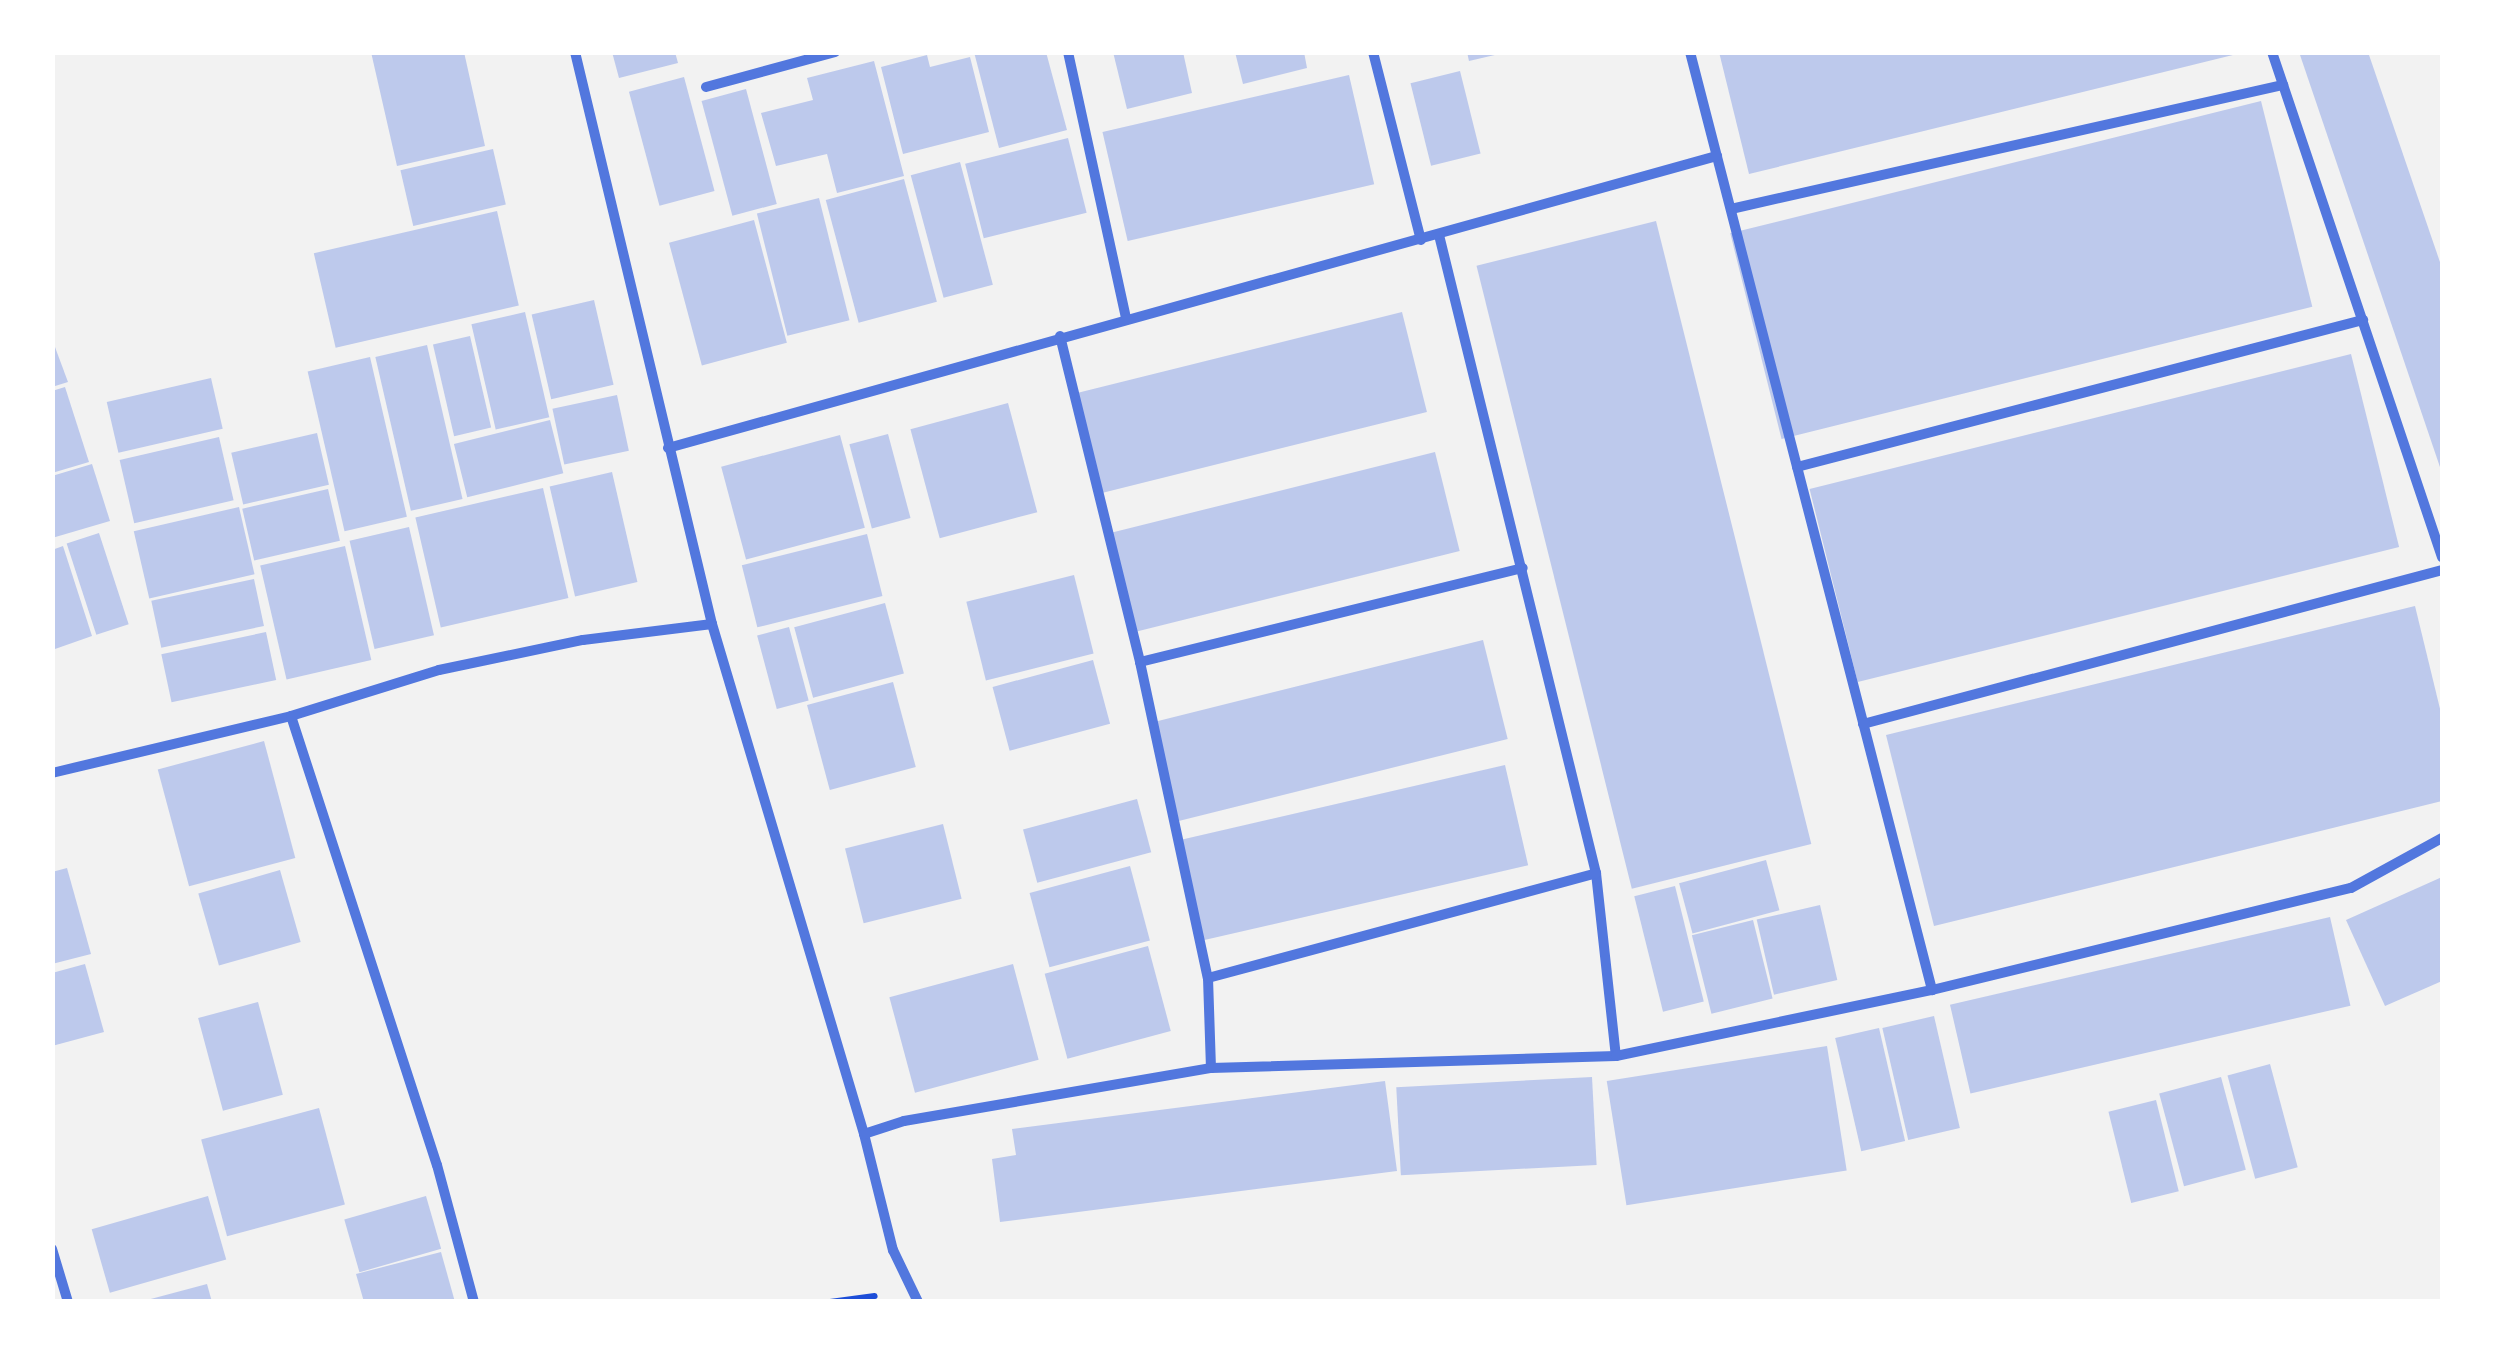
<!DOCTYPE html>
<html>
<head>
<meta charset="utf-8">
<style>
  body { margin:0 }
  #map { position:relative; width:2495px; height:1354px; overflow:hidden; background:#f2f2f2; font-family:Ubuntu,sans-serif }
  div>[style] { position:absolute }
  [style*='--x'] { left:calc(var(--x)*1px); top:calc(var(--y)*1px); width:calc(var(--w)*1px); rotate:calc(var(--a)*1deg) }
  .building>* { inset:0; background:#bdc9ec; transform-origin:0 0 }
  .path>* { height:6px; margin:-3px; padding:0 3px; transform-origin:3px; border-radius:3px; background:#1d4ed8 }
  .minor>* { height:10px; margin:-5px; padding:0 5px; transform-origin:5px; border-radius:5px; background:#5277de }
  span { translate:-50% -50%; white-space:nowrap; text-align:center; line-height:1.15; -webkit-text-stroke:8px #fff; paint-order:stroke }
  .frame { position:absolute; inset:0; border:55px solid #fff; pointer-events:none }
</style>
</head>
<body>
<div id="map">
  <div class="building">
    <i style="clip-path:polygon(371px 52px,464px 52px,485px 146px,397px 166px)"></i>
    <i style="clip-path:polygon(612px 52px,675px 52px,678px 63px,619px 78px)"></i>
    <i style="clip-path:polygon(974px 52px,1046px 52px,1067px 130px,999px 148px)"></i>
    <i style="clip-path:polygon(1113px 52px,1183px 52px,1192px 93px,1127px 109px)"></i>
    <i style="clip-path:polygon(1235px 52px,1304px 52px,1307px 68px,1243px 84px)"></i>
    <i style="clip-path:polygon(1467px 52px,1499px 52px,1499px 54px,1469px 61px)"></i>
    <i style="clip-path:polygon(1719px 52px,2237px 52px,2237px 54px,1749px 174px)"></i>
    <i style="clip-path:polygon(2299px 52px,2368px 52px,2442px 268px,2442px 473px)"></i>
    <i style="clip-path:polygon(927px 55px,930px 67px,970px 57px,989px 132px,903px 154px,881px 67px)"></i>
    <i style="clip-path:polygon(874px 61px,904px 176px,837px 193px,827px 154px,776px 166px,761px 113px,813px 100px,807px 78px)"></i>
    <i style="left:1460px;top:71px;width:85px;height:51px;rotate:76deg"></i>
    <i style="left:1349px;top:75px;width:112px;height:253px;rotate:77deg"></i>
    <i style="left:684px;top:77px;width:118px;height:57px;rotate:75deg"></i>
    <i style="left:746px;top:89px;width:119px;height:46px;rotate:75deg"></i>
    <i style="left:2261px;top:101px;width:212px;height:547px;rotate:76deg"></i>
    <i style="left:1068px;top:138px;width:77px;height:106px;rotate:76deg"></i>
    <i style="left:493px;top:149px;width:57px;height:95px;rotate:77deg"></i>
    <i style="left:960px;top:162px;width:127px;height:51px;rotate:75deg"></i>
    <i style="left:904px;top:179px;width:127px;height:81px;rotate:75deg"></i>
    <i style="left:819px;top:198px;width:126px;height:64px;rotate:76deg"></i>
    <i style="left:497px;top:211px;width:97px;height:188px;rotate:77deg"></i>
    <i style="left:754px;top:220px;width:127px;height:88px;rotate:75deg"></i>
    <i style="left:1656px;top:221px;width:642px;height:185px;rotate:76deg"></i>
    <i style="left:594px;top:300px;width:87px;height:64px;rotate:77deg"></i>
    <i style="left:525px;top:312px;width:108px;height:55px;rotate:77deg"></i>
    <i style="left:1402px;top:312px;width:103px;height:338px;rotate:76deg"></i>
    <i style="left:470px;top:336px;width:94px;height:38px;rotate:77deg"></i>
    <i style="clip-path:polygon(52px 339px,68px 382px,52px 387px)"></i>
    <i style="left:427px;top:345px;width:158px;height:53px;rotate:77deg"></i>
    <i style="left:2351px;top:354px;width:199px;height:558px;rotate:76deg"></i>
    <i style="left:370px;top:357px;width:164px;height:64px;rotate:77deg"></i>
    <i style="left:211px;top:378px;width:52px;height:107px;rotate:77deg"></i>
    <i style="clip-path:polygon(65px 387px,89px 462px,52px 473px,52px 391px)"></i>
    <i style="left:617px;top:395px;width:57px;height:66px;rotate:78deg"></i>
    <i style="left:1008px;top:403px;width:113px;height:101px;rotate:75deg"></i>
    <i style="left:550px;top:420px;width:55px;height:99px;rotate:76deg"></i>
    <i style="left:317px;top:433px;width:53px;height:88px;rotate:77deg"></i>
    <i style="left:888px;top:434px;width:87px;height:40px;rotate:75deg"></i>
    <i style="left:840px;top:435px;width:96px;height:123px;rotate:75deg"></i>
    <i style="left:219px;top:437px;width:65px;height:102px;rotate:77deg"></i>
    <i style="left:1435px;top:452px;width:102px;height:340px;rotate:76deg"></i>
    <i style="clip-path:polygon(92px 464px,110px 521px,52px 538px,52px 476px)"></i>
    <i style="left:612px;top:472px;width:113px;height:64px;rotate:77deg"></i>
    <i style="left:543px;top:488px;width:113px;height:131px;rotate:77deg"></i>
    <i style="left:328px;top:489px;width:53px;height:88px;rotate:77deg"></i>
    <i style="left:239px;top:507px;width:69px;height:108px;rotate:77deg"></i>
    <i style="left:409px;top:527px;width:111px;height:61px;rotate:77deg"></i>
    <i style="left:99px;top:533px;width:96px;height:34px;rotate:72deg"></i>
    <i style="left:867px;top:534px;width:64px;height:129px;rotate:76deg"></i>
    <i style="clip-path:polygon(63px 546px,92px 636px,55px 649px,52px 550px)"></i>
    <i style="left:345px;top:546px;width:117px;height:87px;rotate:77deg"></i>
    <i style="left:1074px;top:575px;width:81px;height:111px;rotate:76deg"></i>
    <i style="left:254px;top:579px;width:48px;height:105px;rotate:78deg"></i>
    <i style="left:885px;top:603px;width:73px;height:94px;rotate:75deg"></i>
    <i style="clip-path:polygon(2415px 606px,2442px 717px,2442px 801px,1934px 926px,1886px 735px)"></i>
    <i style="left:789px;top:627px;width:76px;height:33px;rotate:75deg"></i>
    <i style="left:266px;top:632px;width:49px;height:107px;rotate:78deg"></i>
    <i style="left:1483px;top:640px;width:102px;height:339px;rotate:76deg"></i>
    <i style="left:1093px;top:660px;width:66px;height:104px;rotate:75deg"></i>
    <i style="left:893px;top:682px;width:88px;height:89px;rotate:75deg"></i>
    <i style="left:264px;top:741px;width:121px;height:110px;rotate:75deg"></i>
    <i style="left:1505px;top:765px;width:103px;height:339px;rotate:77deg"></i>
    <i style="left:1137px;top:799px;width:55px;height:118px;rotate:75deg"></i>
    <i style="left:943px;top:824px;width:77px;height:101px;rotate:76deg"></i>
    <i style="left:1766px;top:860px;width:52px;height:90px;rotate:75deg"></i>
    <i style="left:1130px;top:866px;width:77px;height:104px;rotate:75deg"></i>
    <i style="clip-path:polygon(67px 868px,91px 954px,52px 964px,52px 872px)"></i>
    <i style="left:280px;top:870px;width:75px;height:85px;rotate:74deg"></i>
    <i style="clip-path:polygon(2442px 877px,2442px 981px,2385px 1006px,2346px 920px)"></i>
    <i style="left:1675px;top:886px;width:119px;height:42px;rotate:76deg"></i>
    <i style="left:1820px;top:905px;width:77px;height:65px;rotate:77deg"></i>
    <i style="left:2330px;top:917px;width:91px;height:390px;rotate:77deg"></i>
    <i style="left:1753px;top:920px;width:81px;height:63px;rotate:76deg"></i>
    <i style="left:1148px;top:946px;width:88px;height:107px;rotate:75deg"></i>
    <i style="clip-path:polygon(85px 964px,104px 1032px,52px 1046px,52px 973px)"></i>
    <i style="left:1013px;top:964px;width:99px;height:128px;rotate:75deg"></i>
    <i style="left:258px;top:1002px;width:96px;height:62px;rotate:75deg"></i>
    <i style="left:1934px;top:1016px;width:115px;height:53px;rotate:77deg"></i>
    <i style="left:1879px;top:1028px;width:116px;height:45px;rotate:77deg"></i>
    <i style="left:1827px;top:1046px;width:126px;height:223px;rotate:81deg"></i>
    <i style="left:2270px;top:1064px;width:107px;height:44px;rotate:75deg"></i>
    <i style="left:1592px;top:1077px;width:88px;height:196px;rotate:87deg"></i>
    <i style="left:2221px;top:1077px;width:96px;height:64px;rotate:75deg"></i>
    <i style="clip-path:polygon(1385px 1081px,1397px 1171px,1000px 1222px,992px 1159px,1016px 1155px,1012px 1129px)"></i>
    <i style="left:2156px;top:1100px;width:94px;height:49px;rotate:76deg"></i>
    <i style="left:319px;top:1108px;width:100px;height:122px;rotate:75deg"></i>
    <i style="left:208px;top:1196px;width:66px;height:121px;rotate:74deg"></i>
    <i style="left:426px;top:1196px;width:55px;height:85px;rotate:74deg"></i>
    <i style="clip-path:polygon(441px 1252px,455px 1302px,364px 1302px,356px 1274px)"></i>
    <i style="clip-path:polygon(207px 1284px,212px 1302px,147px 1302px,147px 1300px)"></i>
  </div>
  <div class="path">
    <i style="--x:830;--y:1302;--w:45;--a:-7.6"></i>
  </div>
  <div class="minor">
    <i style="--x:575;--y:52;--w:588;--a:76.53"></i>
    <i style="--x:712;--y:624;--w:532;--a:73.4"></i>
    <i style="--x:864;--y:1134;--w:120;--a:76"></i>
    <i style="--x:893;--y:1250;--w:58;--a:64.3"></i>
    <i style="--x:1068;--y:52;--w:272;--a:77.7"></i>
    <i style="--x:1373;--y:52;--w:194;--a:75.7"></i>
    <i style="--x:1690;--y:52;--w:969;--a:75.53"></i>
    <i style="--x:2272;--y:52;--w:533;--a:71.4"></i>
    <i style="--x:706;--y:87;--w:134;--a:-15.2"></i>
    <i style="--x:1731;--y:209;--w:566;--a:-12.66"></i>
    <i style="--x:1439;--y:235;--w:657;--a:76.18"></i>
    <i style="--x:1596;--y:873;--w:184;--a:83.8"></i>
    <i style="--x:1060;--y:336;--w:336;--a:76.2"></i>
    <i style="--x:1140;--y:662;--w:323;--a:77.9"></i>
    <i style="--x:1208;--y:978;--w:90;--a:88.1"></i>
    <i style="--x:668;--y:448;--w:1089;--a:-15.56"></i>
    <i style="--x:1797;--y:467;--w:585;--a:-14.56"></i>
    <i style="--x:1140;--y:662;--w:394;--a:-13.8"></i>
    <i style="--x:291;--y:716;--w:472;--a:72"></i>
    <i style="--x:437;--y:1165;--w:142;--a:74.9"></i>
    <i style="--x:1863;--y:724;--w:599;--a:-14.89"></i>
    <i style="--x:52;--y:773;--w:246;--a:-13.4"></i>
    <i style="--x:291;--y:716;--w:155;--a:-17.3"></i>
    <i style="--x:439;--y:670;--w:147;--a:-11.8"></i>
    <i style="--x:583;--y:640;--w:130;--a:-7.1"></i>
    <i style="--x:1208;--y:978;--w:402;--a:-15.1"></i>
    <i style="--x:864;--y:1134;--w:42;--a:-18"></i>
    <i style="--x:904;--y:1121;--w:312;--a:-9.8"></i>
    <i style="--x:1211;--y:1068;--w:405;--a:-1.7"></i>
    <i style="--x:1616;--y:1056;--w:323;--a:-11.8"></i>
    <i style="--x:1932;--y:990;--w:431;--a:-13.7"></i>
    <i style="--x:2351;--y:888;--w:104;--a:-28.8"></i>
    <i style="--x:52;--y:1249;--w:55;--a:73.2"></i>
  </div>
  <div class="frame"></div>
</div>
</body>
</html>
